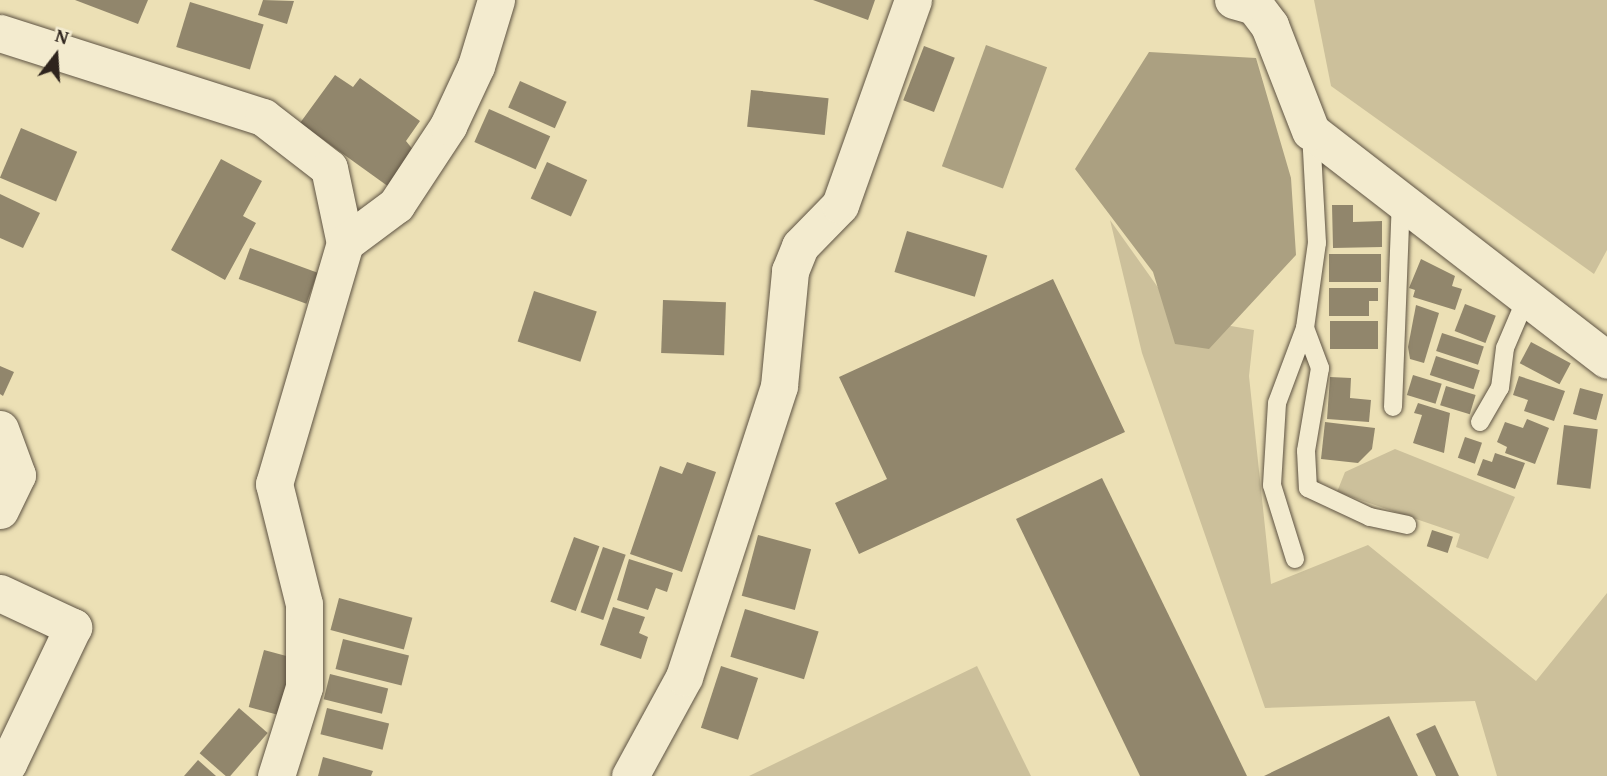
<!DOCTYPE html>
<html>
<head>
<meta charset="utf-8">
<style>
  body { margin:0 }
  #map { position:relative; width:1607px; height:776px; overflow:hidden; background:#ece0b5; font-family:"Gentium Book Plus",serif }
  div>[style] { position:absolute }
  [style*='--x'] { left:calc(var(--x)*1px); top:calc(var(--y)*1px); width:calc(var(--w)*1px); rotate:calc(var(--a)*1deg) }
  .green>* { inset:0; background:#ccc09b }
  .water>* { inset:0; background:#aba081; transform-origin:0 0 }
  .building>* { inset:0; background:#91866c; transform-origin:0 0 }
  .roads { filter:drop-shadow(0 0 2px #5e5343) drop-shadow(0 0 2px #5e5343) }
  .service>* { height:18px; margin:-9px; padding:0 9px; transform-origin:9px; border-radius:9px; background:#f3ebcf }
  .minor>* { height:37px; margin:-18.5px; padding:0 18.5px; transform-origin:18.5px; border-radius:18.5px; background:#f3ebcf }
  .tertiary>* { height:38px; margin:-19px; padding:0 19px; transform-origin:19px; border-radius:19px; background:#f3ebcf }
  span { translate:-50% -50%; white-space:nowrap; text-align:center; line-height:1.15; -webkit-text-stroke:5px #f3ebcf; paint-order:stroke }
  .north { position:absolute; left:21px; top:21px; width:70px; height:70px; -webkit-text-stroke:5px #f3ebcf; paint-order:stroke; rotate:17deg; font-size:19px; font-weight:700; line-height:28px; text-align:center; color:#2e241d }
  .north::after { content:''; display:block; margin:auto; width:24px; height:32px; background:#2e241d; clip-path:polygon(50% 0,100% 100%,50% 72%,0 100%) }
</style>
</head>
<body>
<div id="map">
  <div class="green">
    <i style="clip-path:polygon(1314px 0,1607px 0,1607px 250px,1594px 274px,1331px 86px)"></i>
    <i style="clip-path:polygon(1110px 220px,1179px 317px,1254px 330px,1249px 376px,1271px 584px,1368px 545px,1536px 681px,1607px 593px,1607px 776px,1497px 776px,1475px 701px,1265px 708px,1142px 353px)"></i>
    <i style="clip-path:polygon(1395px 449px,1515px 497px,1488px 559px,1456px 547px,1460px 534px,1337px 492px,1345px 472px)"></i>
    <i style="clip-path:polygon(977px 666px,1031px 776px,749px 776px)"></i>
  </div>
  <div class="water">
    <i style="left:986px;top:45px;width:65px;height:129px;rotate:20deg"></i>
    <i style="clip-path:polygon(1149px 52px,1256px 58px,1291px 178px,1296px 255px,1209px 349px,1175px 344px,1153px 272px,1075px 169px)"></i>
  </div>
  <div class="building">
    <i style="clip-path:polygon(75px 0,148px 0,138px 24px)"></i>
    <i style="clip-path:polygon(263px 0,294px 1px,287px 24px,258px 15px)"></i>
    <i style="clip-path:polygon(813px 0,875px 0,868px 20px)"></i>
    <i style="left:190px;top:2px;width:77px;height:47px;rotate:17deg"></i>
    <i style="left:924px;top:46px;width:33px;height:58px;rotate:21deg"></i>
    <i style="clip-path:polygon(335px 75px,353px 87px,360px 78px,420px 121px,406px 141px,414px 151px,389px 187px,300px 123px)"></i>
    <i style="left:520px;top:81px;width:51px;height:29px;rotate:24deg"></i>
    <i style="left:751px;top:90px;width:78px;height:37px;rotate:6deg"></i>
    <i style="left:489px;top:109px;width:67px;height:36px;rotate:24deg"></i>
    <i style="left:21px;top:128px;width:61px;height:54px;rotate:23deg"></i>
    <i style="clip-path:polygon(221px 159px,262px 181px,243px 216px,256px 223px,225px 280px,171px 250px)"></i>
    <i style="left:547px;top:162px;width:44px;height:40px;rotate:24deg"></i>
    <i style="clip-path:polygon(0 194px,40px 213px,23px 248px,0 238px)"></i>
    <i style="clip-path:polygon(1332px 205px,1353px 205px,1353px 222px,1382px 221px,1382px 247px,1333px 248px)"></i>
    <i style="left:907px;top:231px;width:84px;height:43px;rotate:17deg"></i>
    <i style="left:250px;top:248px;width:72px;height:33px;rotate:20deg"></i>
    <i style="left:1329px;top:254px;width:52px;height:28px"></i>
    <i style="clip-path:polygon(1421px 259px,1455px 276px,1452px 286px,1462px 289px,1455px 310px,1413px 297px,1415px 290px,1409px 288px)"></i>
    <i style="clip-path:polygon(1053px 279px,1125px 432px,859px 554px,835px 503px,887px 479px,839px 377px)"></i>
    <i style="clip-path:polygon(1329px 288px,1378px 288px,1378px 301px,1369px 301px,1369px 316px,1329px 316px)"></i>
    <i style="left:534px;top:291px;width:66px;height:53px;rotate:18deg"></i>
    <i style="left:663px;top:300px;width:63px;height:53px;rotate:2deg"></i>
    <i style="left:1465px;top:304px;width:33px;height:29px;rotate:21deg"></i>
    <i style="clip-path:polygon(1416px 305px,1439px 313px,1424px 363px,1410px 359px,1408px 347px)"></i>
    <i style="left:1330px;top:321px;width:48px;height:28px"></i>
    <i style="left:1442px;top:333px;width:44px;height:19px;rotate:18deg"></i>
    <i style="left:1531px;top:342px;width:45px;height:24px;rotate:28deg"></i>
    <i style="left:1436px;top:356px;width:46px;height:20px;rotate:18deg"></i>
    <i style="clip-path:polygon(0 366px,14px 372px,3px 396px,0 394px)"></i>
    <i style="left:1413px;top:375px;width:30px;height:21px;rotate:17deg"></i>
    <i style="clip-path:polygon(1519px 376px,1565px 391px,1554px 421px,1524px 411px,1528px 400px,1513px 395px)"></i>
    <i style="clip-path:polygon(1330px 377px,1351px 378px,1350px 398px,1371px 400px,1369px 422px,1327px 419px)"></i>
    <i style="left:1446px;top:386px;width:31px;height:20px;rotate:17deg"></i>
    <i style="left:1580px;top:388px;width:24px;height:27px;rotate:15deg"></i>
    <i style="clip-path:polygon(1418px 403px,1450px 413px,1444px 453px,1413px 443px,1422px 415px,1414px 413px)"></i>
    <i style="clip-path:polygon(1527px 419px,1549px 428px,1535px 464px,1505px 453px,1507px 447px,1497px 442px,1505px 422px,1523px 428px)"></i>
    <i style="clip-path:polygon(1325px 422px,1375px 428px,1372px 449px,1358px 463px,1321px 459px)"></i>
    <i style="left:1564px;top:425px;width:34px;height:60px;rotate:7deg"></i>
    <i style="left:1465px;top:437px;width:18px;height:22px;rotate:19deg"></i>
    <i style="clip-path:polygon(1495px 453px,1525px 463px,1515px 489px,1477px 475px,1483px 459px,1492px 462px)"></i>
    <i style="clip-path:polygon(687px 462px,716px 472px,682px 572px,630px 554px,660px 466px,682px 474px)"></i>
    <i style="clip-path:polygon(1102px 478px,1247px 776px,1140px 776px,1016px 519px)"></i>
    <i style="left:1432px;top:530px;width:22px;height:17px;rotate:18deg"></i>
    <i style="left:758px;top:535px;width:55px;height:63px;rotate:15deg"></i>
    <i style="left:574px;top:537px;width:27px;height:69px;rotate:20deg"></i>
    <i style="left:603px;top:547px;width:24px;height:69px;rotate:19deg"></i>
    <i style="clip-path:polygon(629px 559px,673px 573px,667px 592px,656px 588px,648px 610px,617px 600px)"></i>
    <i style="left:339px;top:598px;width:76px;height:33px;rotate:15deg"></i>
    <i style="clip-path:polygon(613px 607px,645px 617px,639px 633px,648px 637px,641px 659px,600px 645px)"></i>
    <i style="left:745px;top:609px;width:77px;height:50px;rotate:17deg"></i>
    <i style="left:343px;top:639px;width:68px;height:31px;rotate:14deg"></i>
    <i style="left:264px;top:650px;width:30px;height:59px;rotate:15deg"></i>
    <i style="left:721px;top:666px;width:39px;height:65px;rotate:18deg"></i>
    <i style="left:330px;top:674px;width:60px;height:26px;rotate:14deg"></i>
    <i style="left:239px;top:708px;width:38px;height:60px;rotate:41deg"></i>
    <i style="left:327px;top:708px;width:64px;height:27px;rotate:14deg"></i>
    <i style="clip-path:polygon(1389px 716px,1418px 776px,1264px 776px)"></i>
    <i style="clip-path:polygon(1435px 725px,1459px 776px,1436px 776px,1416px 734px)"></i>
    <i style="clip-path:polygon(323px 757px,373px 771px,371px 776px,318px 776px)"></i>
    <i style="clip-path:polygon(198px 760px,216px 776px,184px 776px)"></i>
  </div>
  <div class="roads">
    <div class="service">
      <i style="--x:1305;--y:328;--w:43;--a:69.4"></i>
      <i style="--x:1320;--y:368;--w:84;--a:99.6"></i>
      <i style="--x:1306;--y:451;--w:37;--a:87"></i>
      <i style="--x:1308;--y:488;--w:68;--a:25.1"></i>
      <i style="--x:1370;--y:517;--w:38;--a:12"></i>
      <i style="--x:1393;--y:407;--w:208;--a:-87.8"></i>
      <i style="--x:1480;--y:422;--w:39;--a:-60"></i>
      <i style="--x:1500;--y:388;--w:40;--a:-82.9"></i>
      <i style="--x:1505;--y:348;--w:59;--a:-66.9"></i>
      <i style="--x:1295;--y:559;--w:77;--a:-107.3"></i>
      <i style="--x:1272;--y:485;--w:82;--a:-86.5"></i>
      <i style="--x:1277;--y:403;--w:80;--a:-69.5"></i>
      <i style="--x:1305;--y:328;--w:86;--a:-82"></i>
      <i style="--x:1317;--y:243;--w:112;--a:-93.1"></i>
    </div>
    <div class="minor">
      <i style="--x:0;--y:33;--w:276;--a:17.7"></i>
      <i style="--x:263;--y:117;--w:83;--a:37.7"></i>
      <i style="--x:329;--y:168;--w:77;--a:78"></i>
      <i style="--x:1311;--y:131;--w:374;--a:37.7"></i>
      <i style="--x:0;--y:429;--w:49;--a:69.7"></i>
      <i style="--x:17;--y:475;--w:39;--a:116"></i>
      <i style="--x:0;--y:593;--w:81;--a:25"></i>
      <i style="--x:73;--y:627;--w:151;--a:115.5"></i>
      <i style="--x:8;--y:763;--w:9;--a:-153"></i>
      <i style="--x:276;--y:776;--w:93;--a:-72.5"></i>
      <i style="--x:304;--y:687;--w:83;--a:-90"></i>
      <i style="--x:304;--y:604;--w:124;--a:-104"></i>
      <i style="--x:274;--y:484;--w:251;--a:-73.6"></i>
      <i style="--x:345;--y:243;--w:64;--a:-36.7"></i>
      <i style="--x:396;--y:205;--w:95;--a:-56.6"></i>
      <i style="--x:448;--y:126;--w:66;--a:-65"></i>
      <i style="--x:476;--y:66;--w:69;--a:-73.1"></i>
      <i style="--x:630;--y:776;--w:113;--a:-61.4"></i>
      <i style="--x:684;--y:677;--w:306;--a:-71.9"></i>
      <i style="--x:779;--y:386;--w:116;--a:-84.5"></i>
      <i style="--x:790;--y:271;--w:27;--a:-68"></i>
      <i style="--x:800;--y:246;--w:57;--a:-45.7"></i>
      <i style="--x:840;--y:205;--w:218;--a:-70.4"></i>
    </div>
    <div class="tertiary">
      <i style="--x:1234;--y:0;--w:22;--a:16"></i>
      <i style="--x:1255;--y:6;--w:25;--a:53"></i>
      <i style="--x:1270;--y:26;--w:113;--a:68.7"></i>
    </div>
  </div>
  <div class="north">N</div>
</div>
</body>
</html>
